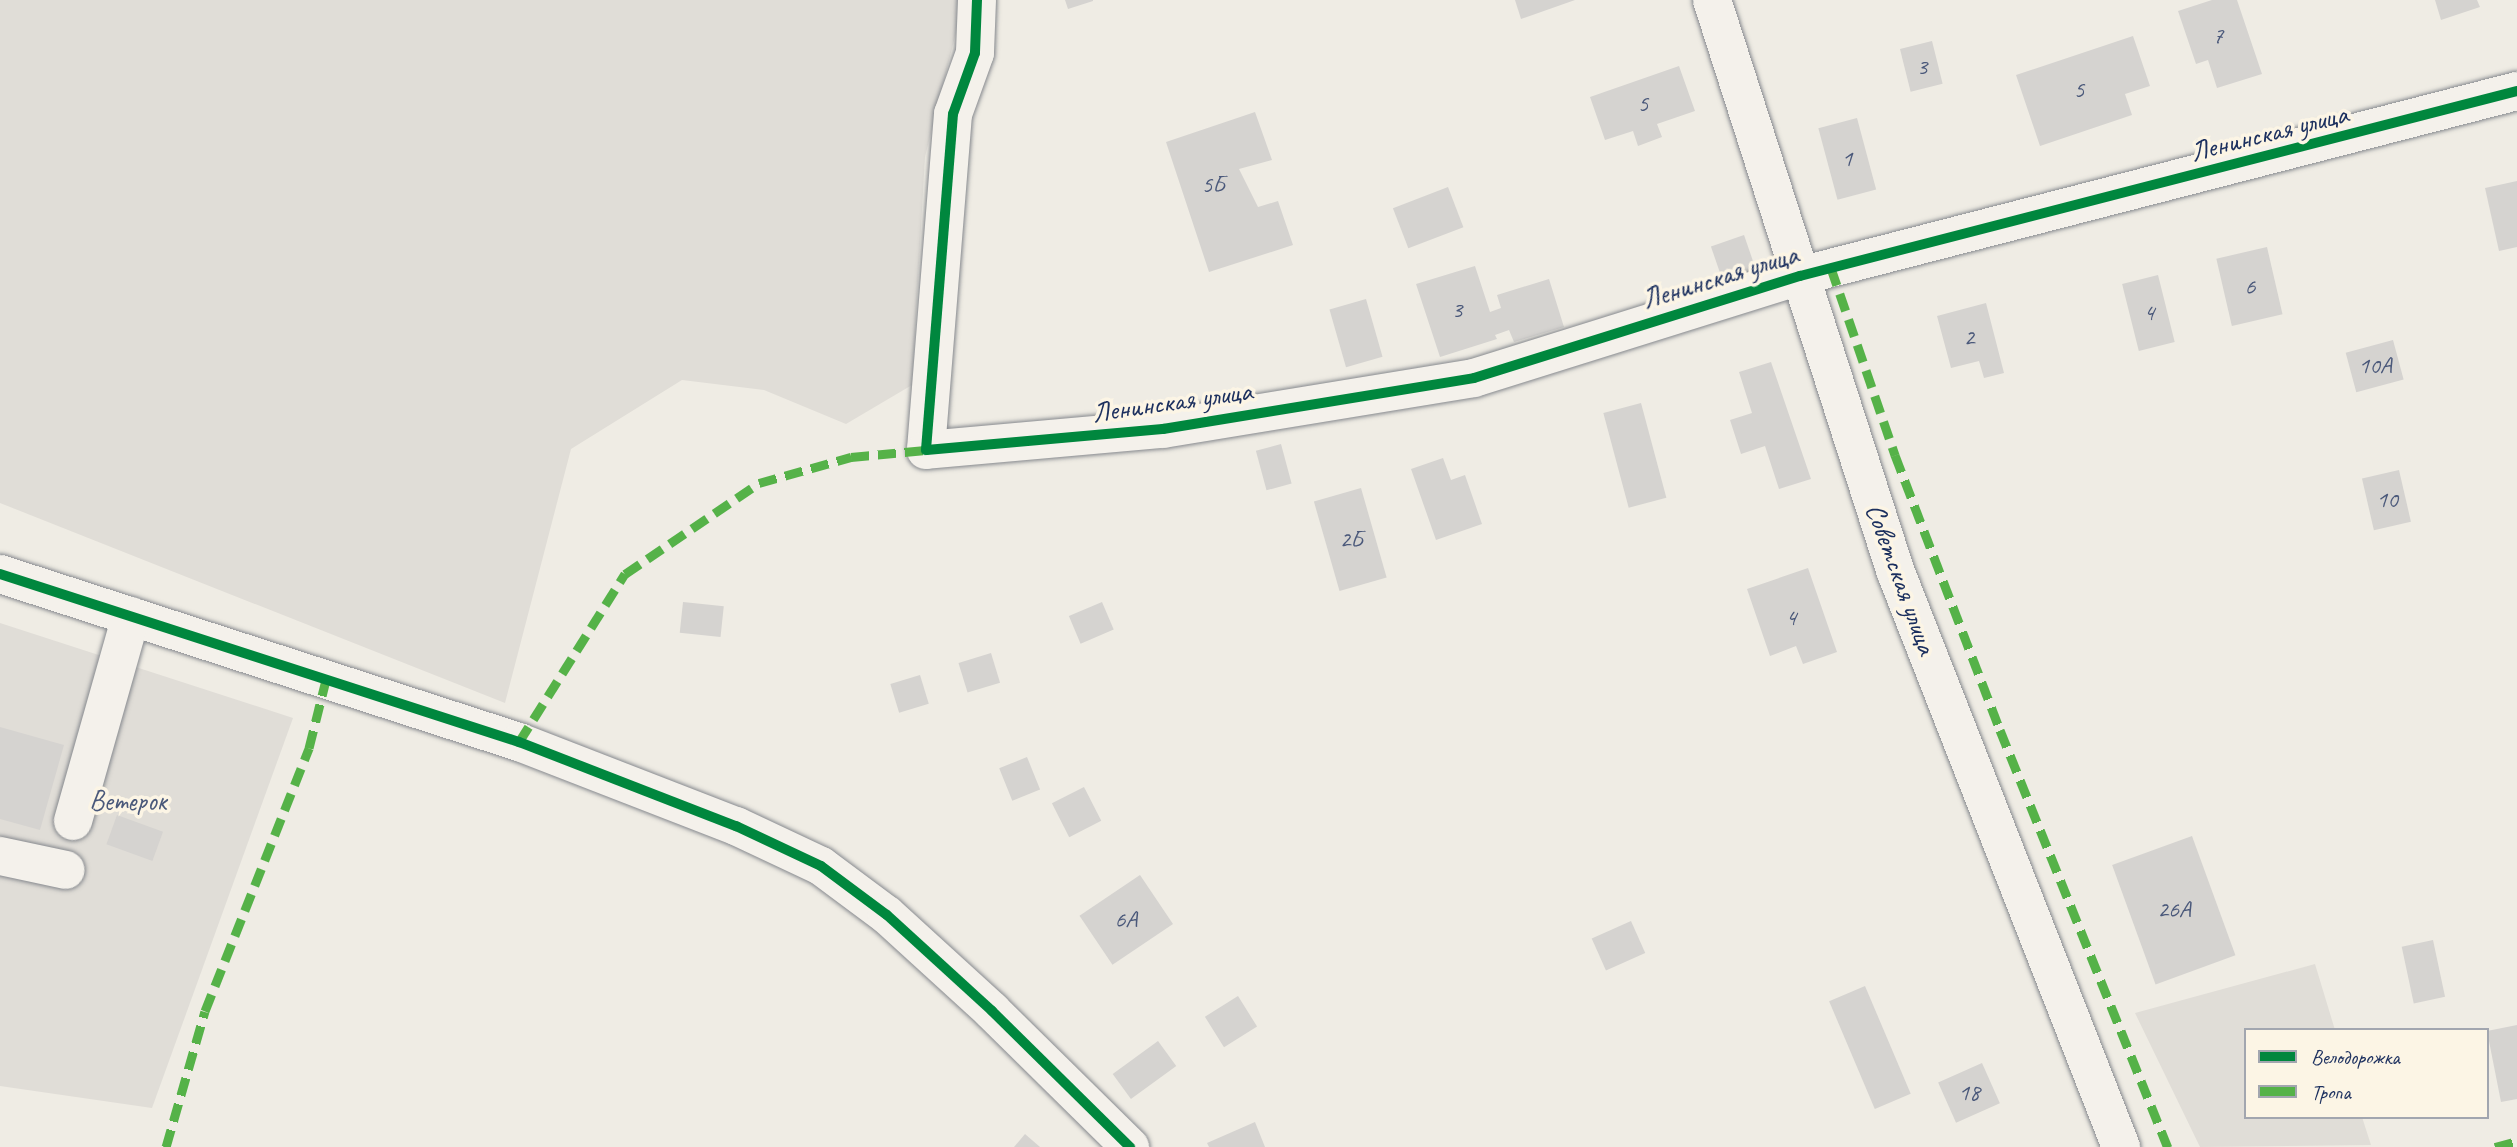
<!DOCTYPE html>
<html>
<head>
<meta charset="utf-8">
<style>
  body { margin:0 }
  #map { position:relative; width:2517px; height:1147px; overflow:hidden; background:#efece4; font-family:Caveat,sans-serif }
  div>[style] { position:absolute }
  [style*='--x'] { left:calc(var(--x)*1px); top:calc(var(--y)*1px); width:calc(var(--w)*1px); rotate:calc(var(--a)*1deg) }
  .green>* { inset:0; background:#e0ddd7 }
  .building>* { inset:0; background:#d5d3d0; transform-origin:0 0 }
  .roads { filter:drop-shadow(0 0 2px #86898e) drop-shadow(0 0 2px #86898e) }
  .minor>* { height:38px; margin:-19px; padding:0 19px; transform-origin:19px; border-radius:19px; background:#f4f1eb }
  .major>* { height:38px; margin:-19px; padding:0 19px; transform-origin:19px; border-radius:19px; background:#f4f1eb }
  .quiet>* { height:9px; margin-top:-4.5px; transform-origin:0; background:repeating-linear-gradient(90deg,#55b248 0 18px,transparent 0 27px) }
  .cycleway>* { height:10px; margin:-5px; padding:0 5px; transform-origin:5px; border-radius:5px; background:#00873e }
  span { translate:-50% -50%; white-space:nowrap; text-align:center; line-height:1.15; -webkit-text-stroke:7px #fcf5e5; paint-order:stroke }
  .number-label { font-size:24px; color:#4a587a }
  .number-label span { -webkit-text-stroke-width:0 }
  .street-label { font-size:28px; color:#1b2f5e }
  .park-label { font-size:28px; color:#49587a }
  .legend { position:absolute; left:2244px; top:1028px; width:245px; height:91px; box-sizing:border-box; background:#fcf5e5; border:2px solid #a2a6af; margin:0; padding:9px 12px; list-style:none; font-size:21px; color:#1b2f5e }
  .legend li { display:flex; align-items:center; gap:14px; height:35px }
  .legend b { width:35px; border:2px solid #a2a6af }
</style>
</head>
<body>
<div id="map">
  <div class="green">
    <i style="clip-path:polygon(0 0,964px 0,925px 157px,912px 385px,846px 424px,764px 390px,682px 380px,571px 449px,505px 703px,0 503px)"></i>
    <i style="clip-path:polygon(0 623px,293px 718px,152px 1108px,0 1086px)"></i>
    <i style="clip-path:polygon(2315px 964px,2335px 1030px,2246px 1030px,2246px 1117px,2362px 1117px,2371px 1145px,2200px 1147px,2135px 1013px)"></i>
  </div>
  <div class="building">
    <i style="clip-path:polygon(1065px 0,1093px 0,1093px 1px,1068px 9px)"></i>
    <i style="clip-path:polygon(1515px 0,1575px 0,1521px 19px)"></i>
    <i style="clip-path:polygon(2212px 0,2237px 0,2262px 74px,2217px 88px,2208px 60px,2196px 64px,2178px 11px)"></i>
    <i style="clip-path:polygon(2435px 0,2477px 0,2480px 7px,2441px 20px)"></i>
    <i style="clip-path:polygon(2133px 36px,2150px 86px,2125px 94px,2132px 115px,2040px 146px,2016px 75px)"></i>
    <i style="left:1932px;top:41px;width:44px;height:33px;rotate:76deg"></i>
    <i style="clip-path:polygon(1679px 66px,1695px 111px,1657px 124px,1662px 137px,1638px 146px,1633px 131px,1605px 140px,1590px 97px)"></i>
    <i style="clip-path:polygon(1255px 112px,1272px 160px,1239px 169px,1258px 207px,1278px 201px,1293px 245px,1209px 272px,1166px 142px)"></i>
    <i style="left:1857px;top:118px;width:74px;height:40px;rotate:75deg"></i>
    <i style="clip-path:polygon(2517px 181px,2517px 247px,2499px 251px,2485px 188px)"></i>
    <i style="left:1448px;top:187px;width:43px;height:59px;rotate:69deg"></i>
    <i style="left:1744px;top:235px;width:36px;height:35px;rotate:71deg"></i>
    <i style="left:2267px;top:247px;width:69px;height:52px;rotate:77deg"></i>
    <i style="clip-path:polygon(1475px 266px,1490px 312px,1501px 308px,1497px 295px,1549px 279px,1564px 327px,1514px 342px,1509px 330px,1495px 335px,1497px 339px,1440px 357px,1416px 284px)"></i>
    <i style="left:2158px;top:275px;width:69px;height:37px;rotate:76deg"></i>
    <i style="left:1366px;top:299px;width:60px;height:38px;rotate:74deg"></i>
    <i style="clip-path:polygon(1986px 303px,2004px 373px,1984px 378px,1979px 361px,1951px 368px,1937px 316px)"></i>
    <i style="left:2393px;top:340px;width:41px;height:49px;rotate:75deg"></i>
    <i style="clip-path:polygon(1771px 362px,1811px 479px,1779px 489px,1765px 446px,1741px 454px,1730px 420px,1752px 413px,1739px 372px)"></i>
    <i style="left:1641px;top:403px;width:98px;height:39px;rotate:75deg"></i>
    <i style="left:1281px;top:444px;width:41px;height:26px;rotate:75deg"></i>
    <i style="clip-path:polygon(1443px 458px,1451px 480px,1465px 475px,1482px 524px,1436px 540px,1411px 469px)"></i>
    <i style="left:2399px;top:470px;width:53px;height:38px;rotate:77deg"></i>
    <i style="left:1361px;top:488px;width:93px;height:49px;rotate:74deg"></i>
    <i style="clip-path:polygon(1808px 568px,1837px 652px,1803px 664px,1796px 646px,1770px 656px,1747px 589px)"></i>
    <i style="left:683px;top:602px;width:41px;height:31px;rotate:6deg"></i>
    <i style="left:1102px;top:602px;width:30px;height:36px;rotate:67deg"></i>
    <i style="left:991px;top:653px;width:31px;height:34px;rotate:73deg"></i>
    <i style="left:920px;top:675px;width:30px;height:31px;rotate:73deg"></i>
    <i style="clip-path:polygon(0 727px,64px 745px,40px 830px,0 819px)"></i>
    <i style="left:1027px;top:757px;width:35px;height:30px;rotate:68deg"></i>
    <i style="left:1084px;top:787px;width:38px;height:36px;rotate:63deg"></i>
    <i style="left:117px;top:815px;width:49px;height:31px;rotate:20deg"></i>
    <i style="left:2192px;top:836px;width:127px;height:85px;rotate:70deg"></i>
    <i style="left:1140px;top:875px;width:59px;height:73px;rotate:56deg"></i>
    <i style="left:1631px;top:921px;width:35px;height:43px;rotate:66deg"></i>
    <i style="left:2433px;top:940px;width:58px;height:32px;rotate:78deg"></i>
    <i style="left:1865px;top:986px;width:117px;height:39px;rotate:67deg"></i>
    <i style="left:1238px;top:996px;width:36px;height:39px;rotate:58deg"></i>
    <i style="clip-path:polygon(2517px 1025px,2517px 1099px,2501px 1102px,2487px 1031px)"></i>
    <i style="left:1158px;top:1041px;width:31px;height:56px;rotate:54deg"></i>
    <i style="left:1982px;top:1063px;width:44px;height:48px;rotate:66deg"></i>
    <i style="clip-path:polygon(1255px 1122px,1265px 1147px,1209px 1147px,1207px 1143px)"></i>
    <i style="clip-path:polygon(1025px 1134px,1040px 1147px,1014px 1147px)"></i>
  </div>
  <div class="roads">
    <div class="minor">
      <i style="--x:977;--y:0;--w:53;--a:92.2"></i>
      <i style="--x:975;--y:53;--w:65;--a:109.8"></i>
      <i style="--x:953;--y:114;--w:337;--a:94.6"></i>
      <i style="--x:926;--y:450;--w:238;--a:-5.1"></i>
      <i style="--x:1163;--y:429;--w:315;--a:-9.3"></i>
      <i style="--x:1474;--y:378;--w:342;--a:-17.4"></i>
      <i style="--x:1800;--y:276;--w:740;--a:-14.47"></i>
      <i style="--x:0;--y:574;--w:546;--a:17.94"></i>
      <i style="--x:519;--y:742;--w:233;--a:21.2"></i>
      <i style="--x:736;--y:826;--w:94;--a:25.2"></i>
      <i style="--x:821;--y:866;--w:82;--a:36.6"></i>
      <i style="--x:887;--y:915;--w:142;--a:42.4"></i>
      <i style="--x:992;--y:1011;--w:194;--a:44.6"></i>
      <i style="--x:73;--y:821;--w:213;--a:-74.2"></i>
      <i style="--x:0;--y:856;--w:67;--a:12"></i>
    </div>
    <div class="major">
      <i style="--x:1712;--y:0;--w:599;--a:72.2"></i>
      <i style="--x:1895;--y:570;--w:620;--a:68.61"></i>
    </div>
  </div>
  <div class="quiet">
    <i style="--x:1831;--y:268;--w:198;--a:71.1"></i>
    <i style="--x:1895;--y:455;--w:294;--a:69.1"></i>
    <i style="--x:2000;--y:730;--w:450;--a:68.1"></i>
    <i style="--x:519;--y:742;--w:199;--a:-57.8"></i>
    <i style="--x:625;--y:574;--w:162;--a:-34.2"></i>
    <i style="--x:759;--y:483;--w:96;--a:-15.8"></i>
    <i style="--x:851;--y:457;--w:75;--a:-5.3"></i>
    <i style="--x:166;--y:1147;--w:141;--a:-74"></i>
    <i style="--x:205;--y:1011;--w:283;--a:-68.4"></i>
    <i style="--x:309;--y:748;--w:70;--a:-76"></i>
    <i style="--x:2495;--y:1147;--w:23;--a:-15"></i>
  </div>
  <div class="cycleway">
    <i style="--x:977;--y:0;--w:53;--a:92.2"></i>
    <i style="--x:975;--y:53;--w:65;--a:109.8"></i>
    <i style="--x:953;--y:114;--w:337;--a:94.6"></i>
    <i style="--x:926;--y:450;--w:238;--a:-5.1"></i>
    <i style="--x:1163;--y:429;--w:315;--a:-9.3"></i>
    <i style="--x:1474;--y:378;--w:342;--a:-17.4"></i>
    <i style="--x:1800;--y:276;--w:740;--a:-14.47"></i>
    <i style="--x:0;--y:574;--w:546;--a:17.94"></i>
    <i style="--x:519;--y:742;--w:233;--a:21.2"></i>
    <i style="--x:736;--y:826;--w:94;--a:25.2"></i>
    <i style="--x:821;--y:866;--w:82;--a:36.6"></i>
    <i style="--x:887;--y:915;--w:142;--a:42.4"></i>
    <i style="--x:992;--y:1011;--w:194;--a:44.6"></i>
  </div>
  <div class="number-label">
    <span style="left:2218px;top:36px">7</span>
    <span style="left:1922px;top:67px">3</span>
    <span style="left:2079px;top:90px">5</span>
    <span style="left:1643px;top:104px">5</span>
    <span style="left:1847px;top:159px">1</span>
    <span style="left:1213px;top:185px">5Б</span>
    <span style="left:2250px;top:287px">6</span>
    <span style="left:1457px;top:310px">3</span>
    <span style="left:2149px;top:313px">4</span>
    <span style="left:1969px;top:338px">2</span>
    <span style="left:2375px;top:366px">10А</span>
    <span style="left:2387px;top:500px">10</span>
    <span style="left:1351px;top:540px">2Б</span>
    <span style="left:1791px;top:618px">4</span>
    <span style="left:2174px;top:910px">26А</span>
    <span style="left:1126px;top:920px">6А</span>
    <span style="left:1969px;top:1093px">18</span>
  </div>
  <div class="street-label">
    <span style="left:2269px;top:133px;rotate:-14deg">Ленинская улица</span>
    <span style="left:1720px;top:277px;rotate:-17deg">Ленинская улица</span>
    <span style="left:1172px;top:402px;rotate:-8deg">Ленинская улица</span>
    <span style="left:1901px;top:579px;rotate:70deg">Советская улица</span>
  </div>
  <div class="park-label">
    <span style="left:128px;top:801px">Ветерок</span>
  </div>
  <ul class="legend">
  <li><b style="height:9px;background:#00873e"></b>Велодорожка</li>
  <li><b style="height:9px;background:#55b248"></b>Тропа</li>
  </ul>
</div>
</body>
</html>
